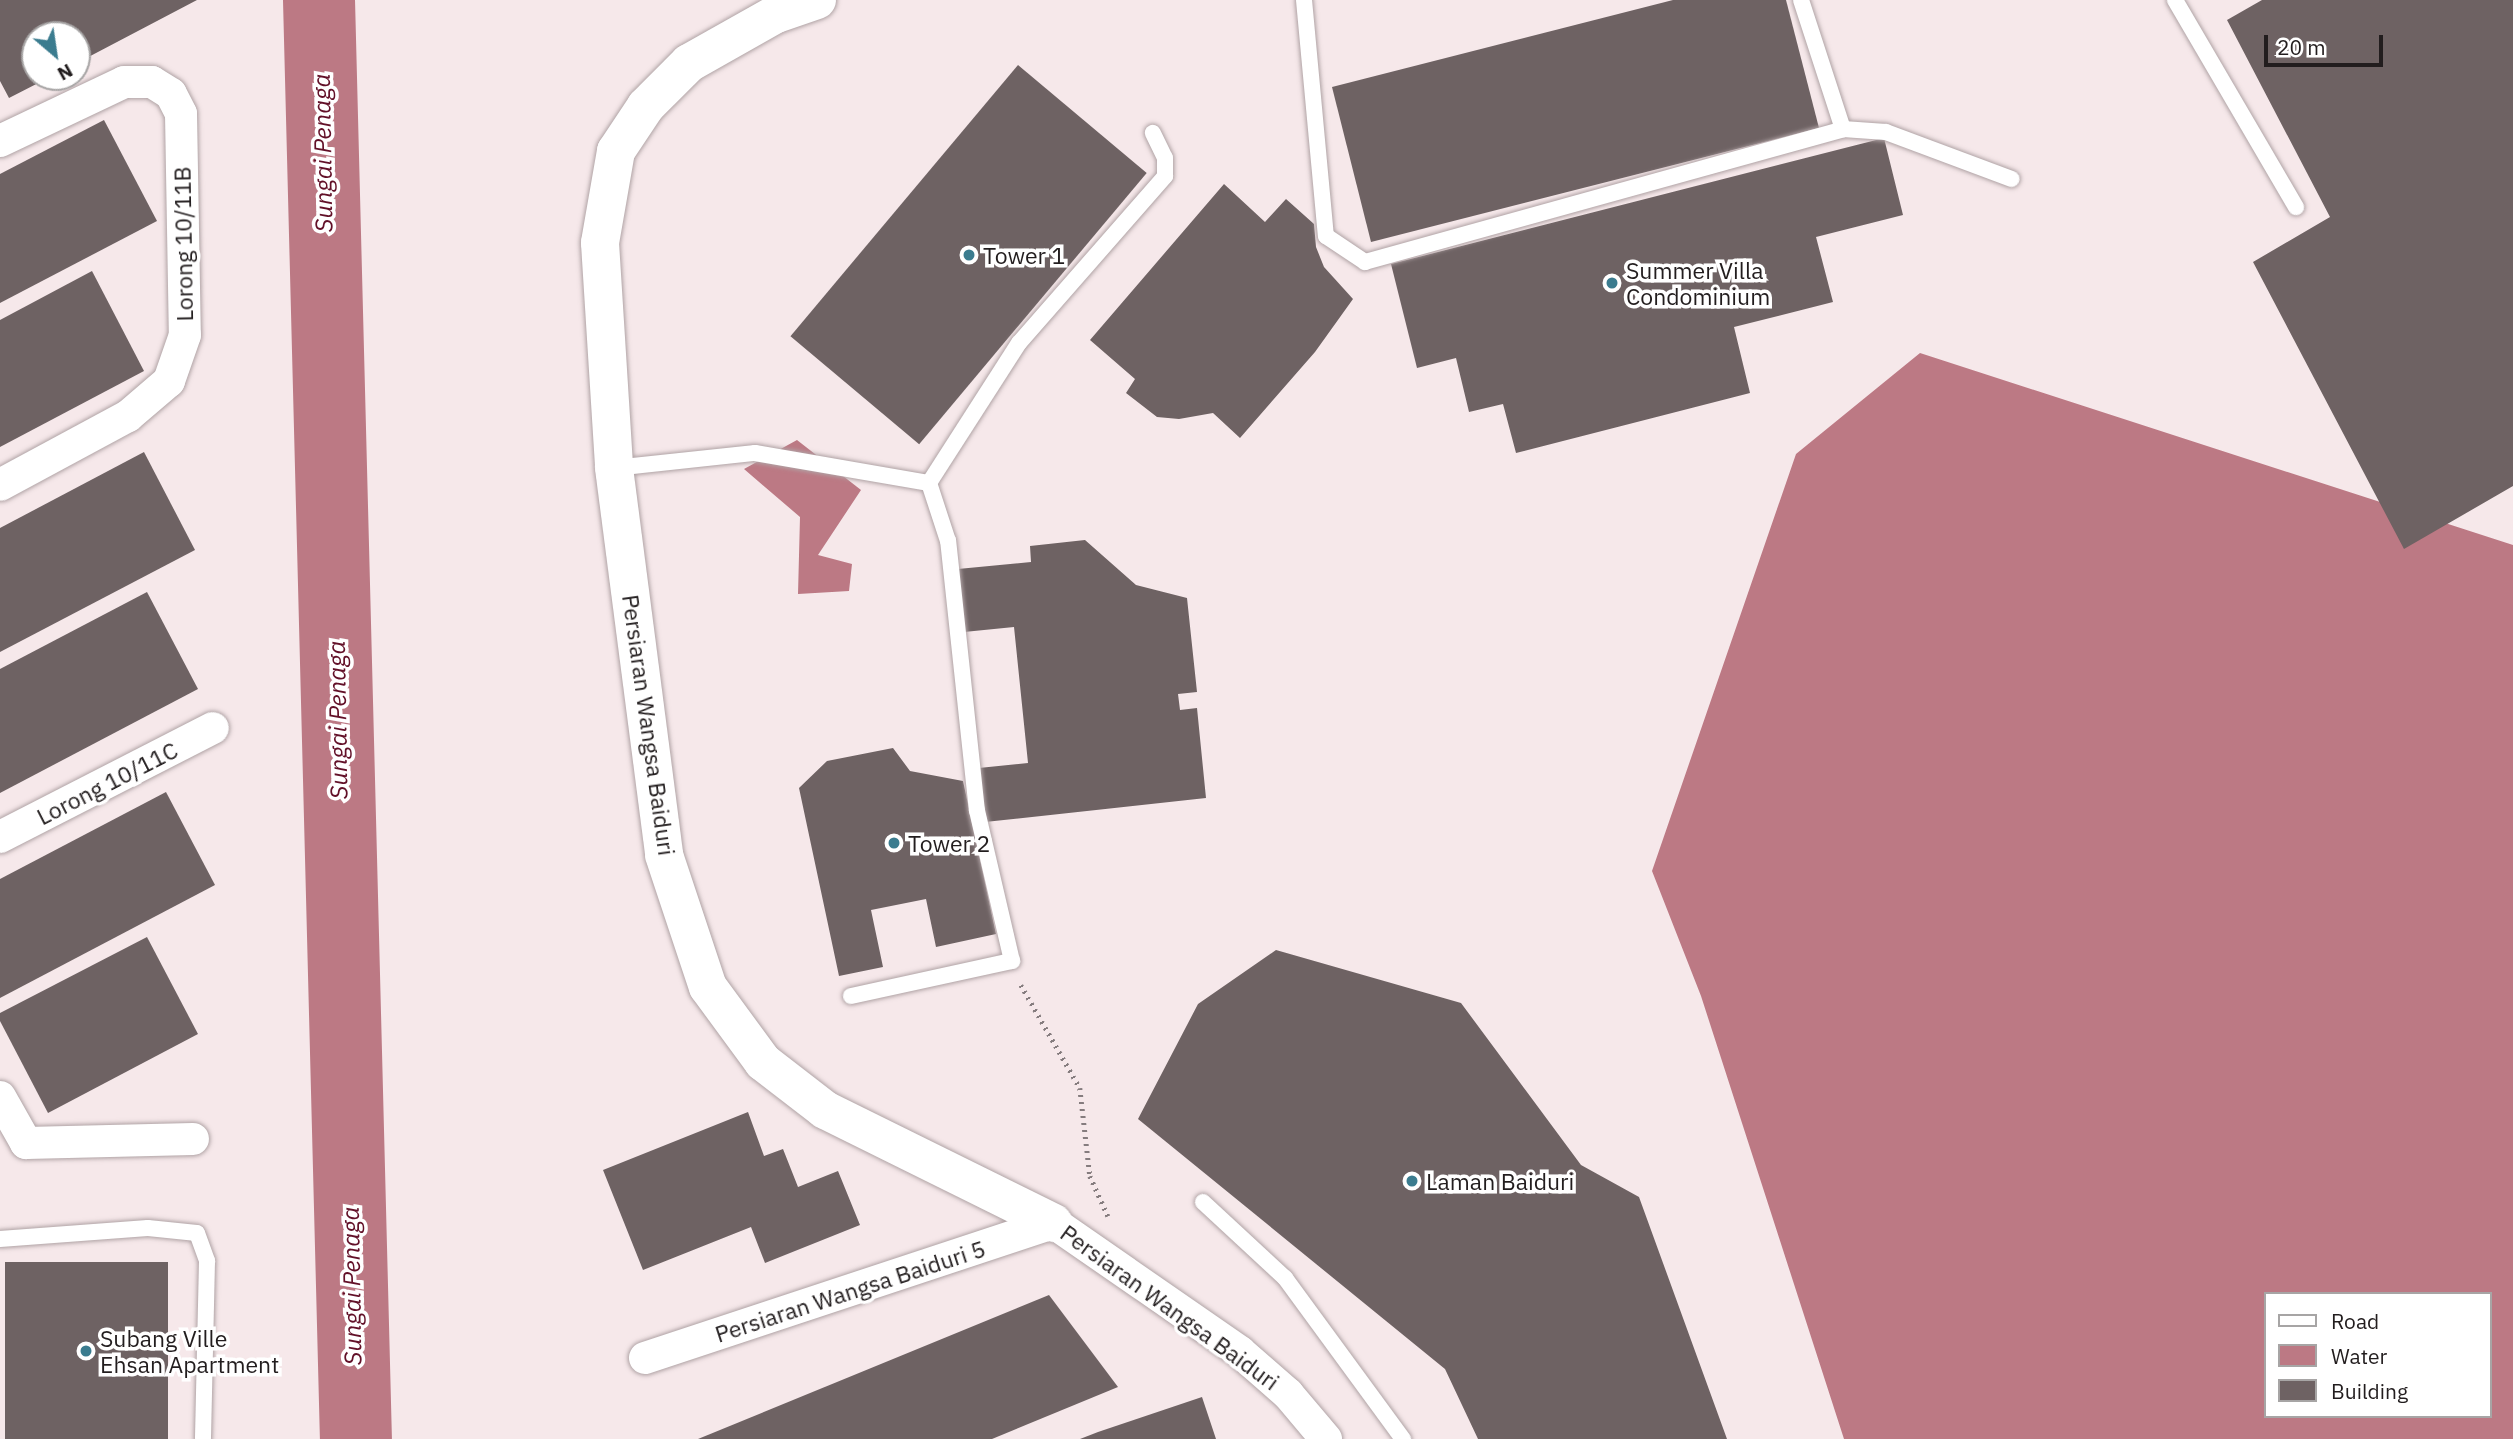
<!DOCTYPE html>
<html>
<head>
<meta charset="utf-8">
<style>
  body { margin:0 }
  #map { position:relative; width:2513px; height:1439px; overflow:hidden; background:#f6e8ea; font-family:"IBM Plex Sans",sans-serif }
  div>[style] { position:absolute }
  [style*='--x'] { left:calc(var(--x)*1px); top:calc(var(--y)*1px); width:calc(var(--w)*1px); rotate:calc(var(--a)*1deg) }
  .water>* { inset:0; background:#bc7984 }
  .river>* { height:72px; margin:-36px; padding:0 36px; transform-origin:36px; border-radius:36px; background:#bc7984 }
  .building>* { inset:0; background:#6e6263; transform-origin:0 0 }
  .path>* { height:4.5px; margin-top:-2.25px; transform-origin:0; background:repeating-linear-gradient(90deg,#857c7e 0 2px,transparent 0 7px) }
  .roads { filter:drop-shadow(0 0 2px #b0a3a5) drop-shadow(0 0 2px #b0a3a5) }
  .lane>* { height:16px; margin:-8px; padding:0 8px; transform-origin:8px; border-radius:8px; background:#fff }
  .street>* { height:32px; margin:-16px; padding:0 16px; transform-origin:16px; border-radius:16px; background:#fff }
  .secondary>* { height:38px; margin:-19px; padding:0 19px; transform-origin:19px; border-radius:19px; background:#fff }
  .dots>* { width:19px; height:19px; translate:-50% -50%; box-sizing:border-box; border:4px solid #fff; border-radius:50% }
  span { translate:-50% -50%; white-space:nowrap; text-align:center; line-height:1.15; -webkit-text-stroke:7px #fff; paint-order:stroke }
  .street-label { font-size:23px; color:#221d1e }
  .poi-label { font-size:23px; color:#221d1e }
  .left { translate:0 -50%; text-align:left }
  .water-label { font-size:24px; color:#621028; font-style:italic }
  .legend { position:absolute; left:2264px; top:1292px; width:228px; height:126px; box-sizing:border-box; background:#fff; border:2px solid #a7a5a5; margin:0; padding:9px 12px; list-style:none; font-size:21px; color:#221d1e }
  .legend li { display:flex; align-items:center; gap:14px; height:35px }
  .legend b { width:35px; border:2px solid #a7a5a5 }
  .north { position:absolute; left:21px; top:21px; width:70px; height:70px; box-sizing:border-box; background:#fff; border:2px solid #a7a5a5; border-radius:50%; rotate:151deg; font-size:19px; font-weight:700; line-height:28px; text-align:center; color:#221d1e }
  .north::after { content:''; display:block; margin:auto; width:24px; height:32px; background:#3b7c8f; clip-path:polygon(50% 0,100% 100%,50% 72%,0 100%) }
  .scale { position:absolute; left:2264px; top:35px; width:119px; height:32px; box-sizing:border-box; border:4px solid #221d1e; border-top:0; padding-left:9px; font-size:21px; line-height:24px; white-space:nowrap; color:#221d1e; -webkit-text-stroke:5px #fff; paint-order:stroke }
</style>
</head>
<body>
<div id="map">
  <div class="water">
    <i style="clip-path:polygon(evenodd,1920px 353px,2513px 545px,2513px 1439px,1844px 1439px,1701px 996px,1652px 871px,1796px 454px,1920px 353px,2266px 1294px,2490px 1294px,2490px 1416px,2266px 1416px,2266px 1294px)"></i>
    <i style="clip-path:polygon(797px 440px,861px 490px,818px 555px,852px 564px,849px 591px,798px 594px,800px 517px,744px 469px)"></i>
  </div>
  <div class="river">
    <i style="--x:319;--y:0;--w:1439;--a:88.53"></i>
  </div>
  <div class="building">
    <i style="clip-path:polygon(0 0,197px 0,77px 63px,77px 35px,35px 35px,35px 77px,50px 77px,9px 98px,0 81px)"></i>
    <i style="clip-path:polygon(1673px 0,1786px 0,1819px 128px,1371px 242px,1332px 87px)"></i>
    <i style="clip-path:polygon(2262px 0,2513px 0,2513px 486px,2404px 549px,2253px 262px,2330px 217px,2227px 20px)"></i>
    <i style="left:1018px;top:65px;width:168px;height:354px;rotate:40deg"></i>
    <i style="clip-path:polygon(104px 120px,157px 221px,0 303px,0 174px)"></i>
    <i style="clip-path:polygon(1884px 138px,1903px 215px,1816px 237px,1833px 302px,1734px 327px,1750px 393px,1516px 453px,1503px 404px,1469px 412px,1456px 358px,1417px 368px,1391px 264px)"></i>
    <i style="clip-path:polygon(1224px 184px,1265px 222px,1286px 199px,1314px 224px,1316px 247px,1324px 267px,1353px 299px,1315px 352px,1240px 438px,1213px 413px,1179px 419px,1157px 417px,1126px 393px,1135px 379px,1090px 340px)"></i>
    <i style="clip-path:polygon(92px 271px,144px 371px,0 447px,0 320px)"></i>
    <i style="clip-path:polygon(144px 452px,195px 550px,0 652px,0 528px)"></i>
    <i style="clip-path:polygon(1085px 540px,1136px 585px,1187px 598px,1197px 692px,1178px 694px,1180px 710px,1197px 708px,1206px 798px,985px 822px,979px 768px,1028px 763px,1014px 627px,964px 632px,958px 569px,1031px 562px,1030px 546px)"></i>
    <i style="clip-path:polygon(147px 592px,198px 689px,0 793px,0 669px)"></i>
    <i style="clip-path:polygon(893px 748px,910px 771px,963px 781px,996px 934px,936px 947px,926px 899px,871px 910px,883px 967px,839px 976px,799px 788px,827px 761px)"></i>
    <i style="clip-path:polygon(166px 792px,215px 885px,0 998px,0 879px)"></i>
    <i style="clip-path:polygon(147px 937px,198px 1034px,48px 1113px,0 1021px,0 1013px)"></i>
    <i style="clip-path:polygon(1276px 950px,1461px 1003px,1581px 1165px,1639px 1197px,1727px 1439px,1478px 1439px,1445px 1369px,1138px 1119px,1198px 1004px)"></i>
    <i style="clip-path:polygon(748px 1112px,764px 1156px,783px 1149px,798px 1187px,838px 1171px,860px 1225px,765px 1263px,751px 1227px,643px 1270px,603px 1170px)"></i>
    <i style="left:168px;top:1262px;width:177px;height:163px;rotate:90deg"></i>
    <i style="clip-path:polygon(1049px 1295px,1118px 1387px,992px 1439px,698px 1439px)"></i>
    <i style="clip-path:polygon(1202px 1397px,1216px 1439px,1080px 1439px,1098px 1432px)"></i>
  </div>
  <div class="path">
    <i style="--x:1021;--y:985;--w:119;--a:60.2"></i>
    <i style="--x:1080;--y:1088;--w:89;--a:83.5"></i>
    <i style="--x:1090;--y:1176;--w:44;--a:65.8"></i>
  </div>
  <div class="roads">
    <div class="lane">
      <i style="--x:1304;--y:0;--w:237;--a:84.7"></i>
      <i style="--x:1326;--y:236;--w:47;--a:33.7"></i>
      <i style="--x:1365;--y:262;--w:496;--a:-15.5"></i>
      <i style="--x:1801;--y:0;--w:136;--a:72"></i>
      <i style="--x:1843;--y:129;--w:43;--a:4"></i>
      <i style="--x:1886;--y:132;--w:134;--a:20.5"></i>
      <i style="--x:2175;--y:0;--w:240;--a:59.7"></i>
      <i style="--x:614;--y:468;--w:142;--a:-6.1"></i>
      <i style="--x:755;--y:453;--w:177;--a:9.8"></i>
      <i style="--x:851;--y:996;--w:165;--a:-12.3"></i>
      <i style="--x:1012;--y:961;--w:154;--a:-103.1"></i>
      <i style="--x:977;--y:811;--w:272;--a:-96.1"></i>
      <i style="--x:948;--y:541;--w:61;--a:-108.1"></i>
      <i style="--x:929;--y:483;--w:166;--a:-57.3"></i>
      <i style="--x:1019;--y:343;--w:222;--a:-48.8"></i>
      <i style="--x:1165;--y:176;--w:18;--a:-90"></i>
      <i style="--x:1165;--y:158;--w:28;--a:-116"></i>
      <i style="--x:1203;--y:1202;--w:112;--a:42.8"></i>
      <i style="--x:1285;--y:1278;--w:200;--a:53.8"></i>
      <i style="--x:0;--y:1239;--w:148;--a:-4.3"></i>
      <i style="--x:148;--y:1228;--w:49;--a:5.8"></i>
      <i style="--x:197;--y:1233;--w:30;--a:70"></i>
      <i style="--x:207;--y:1261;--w:178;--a:91.3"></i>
    </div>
    <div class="street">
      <i style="--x:0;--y:141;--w:137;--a:-25.4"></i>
      <i style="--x:124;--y:82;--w:28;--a:0"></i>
      <i style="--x:152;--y:82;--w:22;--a:32"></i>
      <i style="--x:171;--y:94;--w:22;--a:63"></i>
      <i style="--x:181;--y:114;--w:221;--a:89"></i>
      <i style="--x:185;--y:335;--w:49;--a:109.2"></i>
      <i style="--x:169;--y:381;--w:54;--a:139.5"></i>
      <i style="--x:128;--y:416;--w:145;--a:151.7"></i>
      <i style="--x:0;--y:837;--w:239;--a:-27.1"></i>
      <i style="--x:0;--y:1097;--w:53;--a:60.5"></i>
      <i style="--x:26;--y:1143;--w:167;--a:-1.4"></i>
      <i style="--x:645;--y:1358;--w:431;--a:-18.3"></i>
      <i style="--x:1054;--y:1223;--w:226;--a:34.7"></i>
      <i style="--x:1240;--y:1352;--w:64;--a:41.2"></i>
      <i style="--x:1288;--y:1394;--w:59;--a:49.8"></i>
    </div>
    <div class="secondary">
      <i style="--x:817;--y:0;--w:43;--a:161.1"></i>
      <i style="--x:776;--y:14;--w:100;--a:150.6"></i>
      <i style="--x:689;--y:63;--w:61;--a:135"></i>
      <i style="--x:646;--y:106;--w:54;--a:123.7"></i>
      <i style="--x:616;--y:151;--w:93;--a:99.9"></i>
      <i style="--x:600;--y:243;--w:225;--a:86.4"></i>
      <i style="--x:614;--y:468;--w:390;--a:82.6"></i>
      <i style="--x:664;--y:855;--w:139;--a:71.6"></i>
      <i style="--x:708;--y:987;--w:93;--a:53.7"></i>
      <i style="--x:763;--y:1062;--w:78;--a:37.7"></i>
      <i style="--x:825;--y:1110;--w:255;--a:26.3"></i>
    </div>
  </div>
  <div class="dots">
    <i style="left:969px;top:255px;background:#3b7c8f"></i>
    <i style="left:1612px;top:283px;background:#3b7c8f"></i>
    <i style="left:894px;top:843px;background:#3b7c8f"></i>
    <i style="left:1412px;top:1181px;background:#3b7c8f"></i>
    <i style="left:86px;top:1351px;background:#3b7c8f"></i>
  </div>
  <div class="street-label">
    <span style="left:183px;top:244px;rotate:-91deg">Lorong 10/11B</span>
    <span style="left:649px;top:725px;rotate:82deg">Persiaran Wangsa Baiduri</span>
    <span style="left:107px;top:783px;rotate:-27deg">Lorong 10/11C</span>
    <span style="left:850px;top:1291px;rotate:-18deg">Persiaran Wangsa Baiduri 5</span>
    <span style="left:1170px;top:1307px;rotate:36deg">Persiaran Wangsa Baiduri</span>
  </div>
  <div class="poi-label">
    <span class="left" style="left:983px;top:255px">Tower 1</span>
    <span class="left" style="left:1626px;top:283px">Summer Villa<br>Condominium</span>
    <span class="left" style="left:908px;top:843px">Tower 2</span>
    <span class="left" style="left:1426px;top:1181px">Laman Baiduri</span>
    <span class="left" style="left:100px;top:1351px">Subang Ville<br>Ehsan Apartment</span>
  </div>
  <div class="water-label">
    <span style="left:323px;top:153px;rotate:-91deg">Sungai Penaga</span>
    <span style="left:338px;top:720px;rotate:-91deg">Sungai Penaga</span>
    <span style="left:352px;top:1286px;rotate:-91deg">Sungai Penaga</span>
  </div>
  <ul class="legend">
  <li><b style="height:9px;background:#fff"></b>Road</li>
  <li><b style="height:19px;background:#bc7984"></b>Water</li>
  <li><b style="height:19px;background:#6e6263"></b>Building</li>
  </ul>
  <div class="north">N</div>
  <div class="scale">20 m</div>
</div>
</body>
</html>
